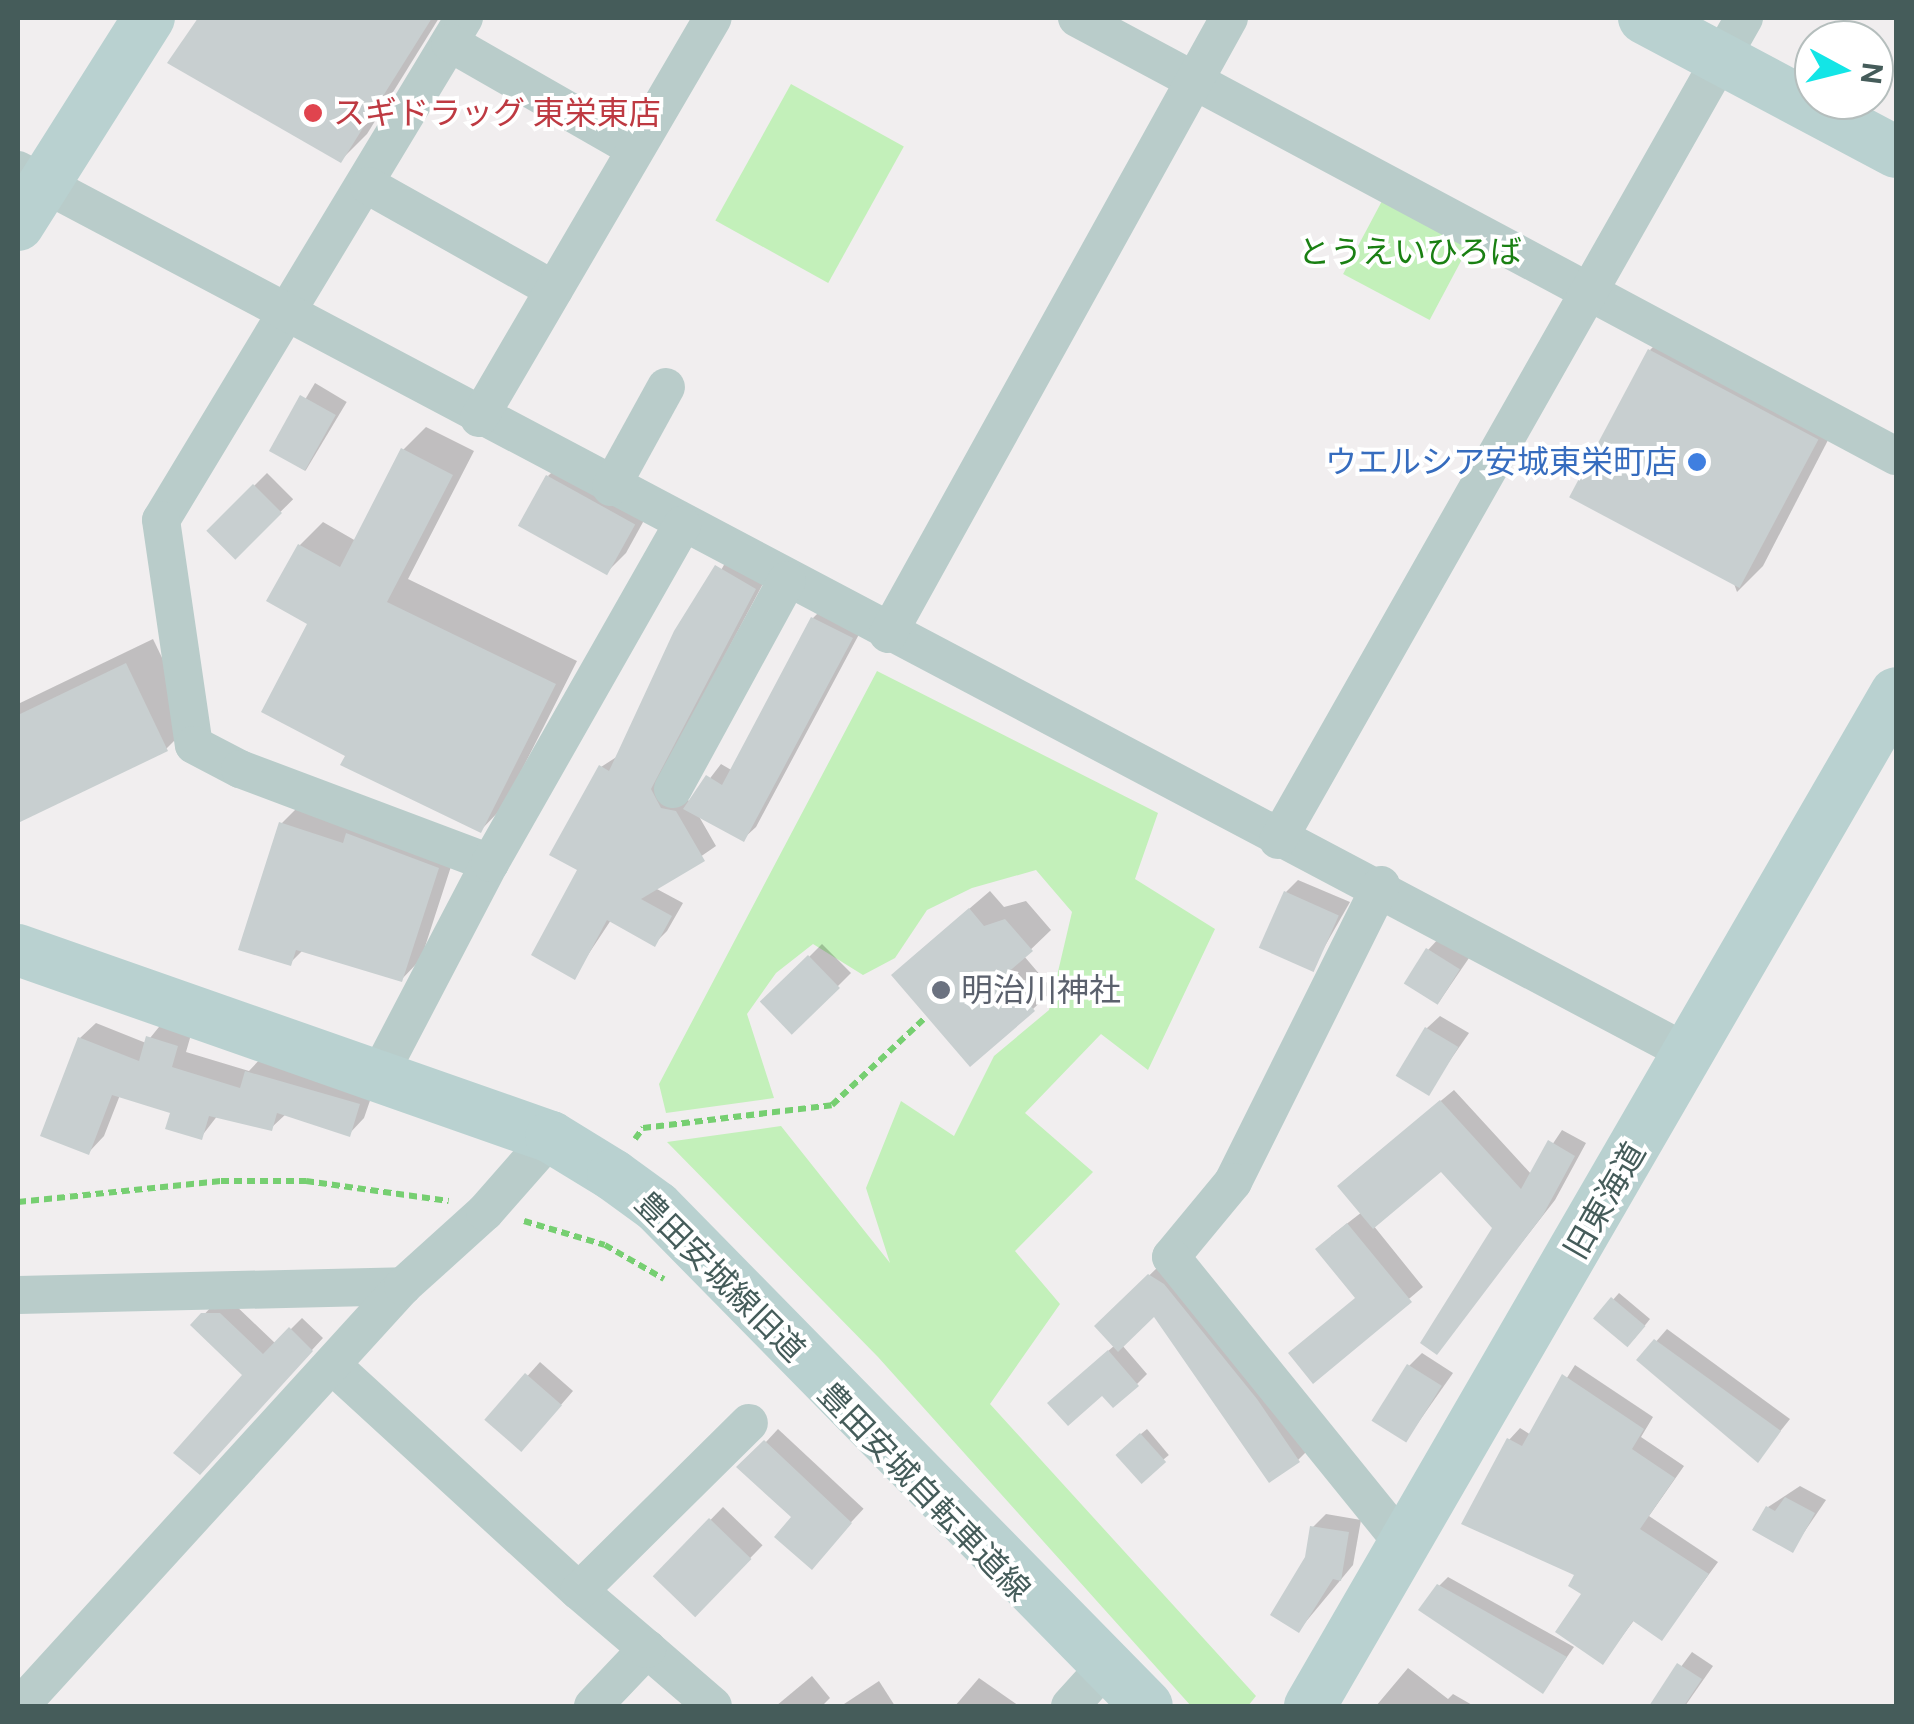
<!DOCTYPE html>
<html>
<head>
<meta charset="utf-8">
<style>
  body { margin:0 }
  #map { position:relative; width:1914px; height:1724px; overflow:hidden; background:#f1eeef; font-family:"Public Sans","Noto Sans JP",sans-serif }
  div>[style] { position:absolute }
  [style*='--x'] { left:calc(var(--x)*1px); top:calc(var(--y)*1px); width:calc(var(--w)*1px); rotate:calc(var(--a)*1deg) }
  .green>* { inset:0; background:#c3f0ba; transform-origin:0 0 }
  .shadow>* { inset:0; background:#0003; transform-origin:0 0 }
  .building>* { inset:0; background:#c8cfd0; transform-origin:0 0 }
  .path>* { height:6px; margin-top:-3px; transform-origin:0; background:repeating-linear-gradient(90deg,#76cf71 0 8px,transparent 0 13px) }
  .street>* { height:38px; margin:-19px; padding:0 19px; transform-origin:19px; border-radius:19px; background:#b9ccca }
  .secondary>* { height:52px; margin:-26px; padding:0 26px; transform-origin:26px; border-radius:26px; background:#b9d1d0 }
  .dots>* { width:28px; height:28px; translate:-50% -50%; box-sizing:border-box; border:5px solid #fff; border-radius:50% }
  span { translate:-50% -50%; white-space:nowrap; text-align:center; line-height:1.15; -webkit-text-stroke:8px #fff; paint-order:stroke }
  .health-label { font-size:32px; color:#be3a42 }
  .left { translate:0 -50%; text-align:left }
  .park-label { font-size:32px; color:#1a8013 }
  .shop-label { font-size:32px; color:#366cbe }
  .right { translate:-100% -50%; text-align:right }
  .worship-label { font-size:32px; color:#5b616d }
  .street-label { font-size:32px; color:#455c5a }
  .frame { position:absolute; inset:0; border:20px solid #455c5a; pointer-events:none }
  .north { position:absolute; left:1794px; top:20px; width:100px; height:100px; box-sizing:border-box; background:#fff; border:2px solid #b5bebd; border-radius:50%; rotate:97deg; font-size:28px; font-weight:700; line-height:40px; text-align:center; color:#455c5a }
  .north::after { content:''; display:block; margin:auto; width:35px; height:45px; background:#13e5e6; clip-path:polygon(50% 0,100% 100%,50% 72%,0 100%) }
</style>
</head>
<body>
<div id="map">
  <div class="green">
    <i style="left:791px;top:84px;width:129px;height:156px;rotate:29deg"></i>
    <i style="left:1391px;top:184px;width:98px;height:102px;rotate:28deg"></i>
    <i style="clip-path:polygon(877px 671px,1158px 813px,1135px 879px,1215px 929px,1148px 1070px,1101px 1034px,1025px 1113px,1093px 1172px,1015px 1251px,1060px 1304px,990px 1404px,1256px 1696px,1248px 1706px,1191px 1706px,878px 1357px,667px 1142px,781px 1126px,890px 1263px,866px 1188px,901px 1101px,954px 1136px,994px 1056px,1049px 1010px,1072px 912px,1036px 870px,972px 888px,927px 910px,895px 958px,863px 975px,813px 944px,776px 973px,747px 1014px,774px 1098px,666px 1113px,659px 1084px)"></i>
  </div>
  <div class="shadow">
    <i style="clip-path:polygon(201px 18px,439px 18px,367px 134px,341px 160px,171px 62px)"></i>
    <i style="clip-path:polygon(1676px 324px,1842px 413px,1763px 566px,1737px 592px,1650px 350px)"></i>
    <i style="left:315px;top:383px;width:37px;height:80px;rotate:31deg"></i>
    <i style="clip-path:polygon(426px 427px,474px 451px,408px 579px,577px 661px,503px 807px,481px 830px,348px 755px,311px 623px,270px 600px,300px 545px,323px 522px,356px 541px,403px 450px)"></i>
    <i style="clip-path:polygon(568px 457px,653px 504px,626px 553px,606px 573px,548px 476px)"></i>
    <i style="left:267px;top:473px;width:37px;height:81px;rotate:45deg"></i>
    <i style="clip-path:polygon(730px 554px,767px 576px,662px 774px,691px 803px,721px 764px,733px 771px,813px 618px,826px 605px,864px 625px,756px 827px,743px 839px,697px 813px,716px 846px,655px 888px,683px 903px,667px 931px,654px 944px,611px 920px,574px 976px,581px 869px,601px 767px,618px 756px)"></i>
    <i style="clip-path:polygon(153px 639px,193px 722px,166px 749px,18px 820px,18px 704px)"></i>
    <i style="clip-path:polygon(301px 804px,457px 848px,421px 959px,402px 979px,304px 949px,290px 963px,281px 824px)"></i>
    <i style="clip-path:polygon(1298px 880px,1350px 902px,1313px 967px,1286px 892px)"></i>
    <i style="clip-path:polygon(990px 891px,1004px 907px,1026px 901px,1051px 930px,1024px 956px,1053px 990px,1033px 1009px,914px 956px)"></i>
    <i style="clip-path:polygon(1440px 937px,1471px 955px,1439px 1002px,1428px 950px)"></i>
    <i style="left:822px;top:944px;width:41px;height:82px;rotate:45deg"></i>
    <i style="clip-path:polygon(1440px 1016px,1469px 1033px,1428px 1092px,1427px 1028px)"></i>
    <i style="clip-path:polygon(163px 1022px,192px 1031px,186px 1052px,249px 1071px,262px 1057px,374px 1089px,364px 1118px,349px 1134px,286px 1114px,271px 1128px,218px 1115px,201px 1137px,173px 1111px,120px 1095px,104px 1136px,89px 1152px,80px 1038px,96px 1023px,146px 1043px)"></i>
    <i style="clip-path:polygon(1454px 1090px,1532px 1175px,1562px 1130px,1586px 1143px,1555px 1200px,1437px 1351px,1495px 1228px,1441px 1169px,1373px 1225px,1423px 1287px,1313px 1380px,1358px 1296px,1331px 1236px,1362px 1212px,1352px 1174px)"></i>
    <i style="clip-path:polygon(1159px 1266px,1308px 1450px,1298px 1460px,1155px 1313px,1122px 1345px,1147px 1374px,1137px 1384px,1060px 1393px,1115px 1345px,1097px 1326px)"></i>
    <i style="clip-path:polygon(1619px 1293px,1650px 1319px,1634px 1339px,1597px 1318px)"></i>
    <i style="clip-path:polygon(216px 1302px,232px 1302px,276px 1344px,302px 1318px,323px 1338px,211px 1460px,245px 1374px,194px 1325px)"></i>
    <i style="clip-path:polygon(1667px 1329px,1790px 1419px,1758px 1459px,1640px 1360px)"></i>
    <i style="clip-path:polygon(1422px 1353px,1453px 1373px,1406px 1440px,1409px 1366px)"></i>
    <i style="clip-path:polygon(540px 1362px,573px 1391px,534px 1436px,489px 1419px)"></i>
    <i style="clip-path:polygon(1575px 1365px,1653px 1417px,1641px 1437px,1684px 1466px,1649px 1516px,1718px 1562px,1662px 1638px,1635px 1619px,1603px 1662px,1578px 1574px,1509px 1440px,1520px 1428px,1531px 1435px)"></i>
    <i style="left:778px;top:1429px;width:117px;height:54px;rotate:43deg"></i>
    <i style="left:1147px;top:1429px;width:34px;height:39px;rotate:50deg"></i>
    <i style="clip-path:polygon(1800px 1486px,1826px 1500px,1792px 1550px,1768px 1507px)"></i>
    <i style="left:723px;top:1507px;width:55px;height:95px;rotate:44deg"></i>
    <i style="clip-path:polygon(1326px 1514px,1361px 1520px,1353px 1565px,1299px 1630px,1313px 1527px)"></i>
    <i style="clip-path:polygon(1448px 1577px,1574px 1647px,1543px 1691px,1439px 1586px)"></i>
    <i style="clip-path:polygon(1692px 1652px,1713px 1666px,1685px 1706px,1660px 1706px,1654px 1703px)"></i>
    <i style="clip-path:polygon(1408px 1668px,1448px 1699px,1453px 1694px,1474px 1706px,1376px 1706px)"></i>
    <i style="clip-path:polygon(812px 1676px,830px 1698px,822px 1706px,776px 1706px)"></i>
    <i style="clip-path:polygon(979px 1678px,1019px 1706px,955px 1706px)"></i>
    <i style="clip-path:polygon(879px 1681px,895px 1706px,841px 1706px)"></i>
  </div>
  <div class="building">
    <i style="clip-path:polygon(198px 18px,432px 18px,341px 163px,167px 63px)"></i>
    <i style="left:1648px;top:349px;width:193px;height:168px;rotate:28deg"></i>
    <i style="left:300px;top:395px;width:41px;height:64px;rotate:29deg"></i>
    <i style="clip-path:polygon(401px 448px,453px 475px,387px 602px,556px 684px,481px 833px,340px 765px,345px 756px,261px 712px,307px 624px,266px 601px,298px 544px,340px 567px)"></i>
    <i style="left:546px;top:475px;width:102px;height:58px;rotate:29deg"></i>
    <i style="left:253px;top:484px;width:41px;height:66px;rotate:45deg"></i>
    <i style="clip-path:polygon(715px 565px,756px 589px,651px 789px,661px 808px,676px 811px,705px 861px,641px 899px,672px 916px,655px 947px,607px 920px,575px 980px,531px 955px,577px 870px,549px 855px,599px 765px,609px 771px,674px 631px)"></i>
    <i style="clip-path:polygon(811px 617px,853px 638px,744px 842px,683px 809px,706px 775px,722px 785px)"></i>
    <i style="clip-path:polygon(126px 663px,168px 751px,18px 823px,18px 715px)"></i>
    <i style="clip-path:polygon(279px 822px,343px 843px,346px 833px,439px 868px,402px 982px,296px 950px,291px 966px,238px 950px)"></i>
    <i style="left:1284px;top:891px;width:60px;height:62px;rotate:24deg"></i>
    <i style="clip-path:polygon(969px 908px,984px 926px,1005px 919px,1033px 951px,1005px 975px,1035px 1011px,970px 1067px,891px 975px)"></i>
    <i style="left:1426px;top:948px;width:40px;height:42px;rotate:32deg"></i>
    <i style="left:808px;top:955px;width:46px;height:67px;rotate:46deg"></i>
    <i style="left:1425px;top:1027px;width:39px;height:57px;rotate:31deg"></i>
    <i style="clip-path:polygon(146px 1036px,178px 1046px,172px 1067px,240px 1088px,245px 1071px,360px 1104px,350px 1137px,277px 1113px,272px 1131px,209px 1116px,202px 1140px,165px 1129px,170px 1113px,112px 1095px,89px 1155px,40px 1136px,78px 1037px,139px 1061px)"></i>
    <i style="clip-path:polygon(1440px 1100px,1521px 1189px,1548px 1140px,1575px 1156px,1543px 1215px,1437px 1355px,1420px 1343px,1492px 1228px,1441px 1172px,1373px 1229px,1337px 1186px)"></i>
    <i style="clip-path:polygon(1347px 1223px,1412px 1302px,1313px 1384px,1288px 1353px,1355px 1298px,1315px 1249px)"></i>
    <i style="clip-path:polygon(1148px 1274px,1164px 1284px,1257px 1399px,1300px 1462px,1269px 1483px,1154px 1317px,1118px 1352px,1094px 1326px)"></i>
    <i style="left:1611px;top:1297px;width:45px;height:28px;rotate:40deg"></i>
    <i style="clip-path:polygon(201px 1313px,220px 1313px,263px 1354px,289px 1327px,313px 1351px,200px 1475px,173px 1453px,242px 1375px,190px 1325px)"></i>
    <i style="clip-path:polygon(1654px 1339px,1781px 1431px,1758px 1463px,1636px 1360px)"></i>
    <i style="clip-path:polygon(1108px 1350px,1139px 1386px,1113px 1408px,1102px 1396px,1068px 1426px,1047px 1403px)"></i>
    <i style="left:1407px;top:1364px;width:41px;height:67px;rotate:32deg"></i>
    <i style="left:525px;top:1373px;width:49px;height:62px;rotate:41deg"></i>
    <i style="clip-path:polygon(1562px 1374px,1644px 1429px,1632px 1449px,1675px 1478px,1640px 1529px,1709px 1574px,1662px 1641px,1633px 1621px,1603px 1665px,1555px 1632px,1581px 1594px,1568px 1586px,1574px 1575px,1461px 1524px,1507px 1438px,1522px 1446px)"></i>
    <i style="left:1140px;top:1433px;width:39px;height:33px;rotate:48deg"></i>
    <i style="clip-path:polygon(764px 1440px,852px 1523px,812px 1570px,774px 1537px,791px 1517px,736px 1467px)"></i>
    <i style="clip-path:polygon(1785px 1497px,1815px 1513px,1793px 1553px,1752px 1530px,1766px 1506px,1775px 1511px)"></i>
    <i style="left:709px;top:1518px;width:59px;height:81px;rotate:44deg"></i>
    <i style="clip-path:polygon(1310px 1526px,1349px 1532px,1341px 1581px,1333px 1579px,1299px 1633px,1270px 1615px,1305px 1557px)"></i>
    <i style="clip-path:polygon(1437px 1584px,1567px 1657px,1543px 1694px,1418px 1610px)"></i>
    <i style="clip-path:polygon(1677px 1663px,1702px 1679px,1684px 1706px,1649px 1706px)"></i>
  </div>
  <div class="path">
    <i style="--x:635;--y:1139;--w:14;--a:-54"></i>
    <i style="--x:643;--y:1128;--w:190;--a:-6.9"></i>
    <i style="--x:832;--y:1105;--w:129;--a:-43.1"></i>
    <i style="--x:18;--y:1202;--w:204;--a:-5.9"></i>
    <i style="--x:221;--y:1181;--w:85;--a:0"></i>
    <i style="--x:306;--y:1181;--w:144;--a:8"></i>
    <i style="--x:524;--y:1221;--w:84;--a:16.5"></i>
    <i style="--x:605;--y:1245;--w:68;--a:30"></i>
  </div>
  <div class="street">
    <i style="--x:464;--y:18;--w:586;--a:121.11"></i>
    <i style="--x:161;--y:520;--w:227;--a:81.7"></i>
    <i style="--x:194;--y:745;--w:52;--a:27.6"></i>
    <i style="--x:240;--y:769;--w:267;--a:20.6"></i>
    <i style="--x:1077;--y:18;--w:929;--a:28.14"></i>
    <i style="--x:450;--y:43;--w:213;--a:29.8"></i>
    <i style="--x:18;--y:170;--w:1891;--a:27.87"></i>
    <i style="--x:369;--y:186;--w:212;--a:29.3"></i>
    <i style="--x:479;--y:418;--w:463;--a:-59.7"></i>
    <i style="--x:611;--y:487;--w:114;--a:-61.2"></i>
    <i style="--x:888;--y:634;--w:704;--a:-61.03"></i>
    <i style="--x:673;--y:789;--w:238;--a:-61.4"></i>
    <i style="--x:1278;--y:840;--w:945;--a:-60.45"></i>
    <i style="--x:1381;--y:885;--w:332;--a:116.5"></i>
    <i style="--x:1233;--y:1182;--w:97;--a:129.6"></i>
    <i style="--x:1171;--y:1257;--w:372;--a:51"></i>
    <i style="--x:380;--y:1073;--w:237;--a:-62.4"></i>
    <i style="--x:490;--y:863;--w:389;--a:-60.4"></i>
    <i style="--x:18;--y:1295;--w:385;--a:-1.3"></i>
    <i style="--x:332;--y:1365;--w:335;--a:42.5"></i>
    <i style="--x:647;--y:1649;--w:87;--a:40.8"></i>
    <i style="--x:20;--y:1706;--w:568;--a:-47.64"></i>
    <i style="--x:403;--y:1286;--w:110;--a:-42.1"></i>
    <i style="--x:485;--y:1212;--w:100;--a:-48.7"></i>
    <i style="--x:593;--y:1706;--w:79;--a:-46.5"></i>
    <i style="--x:647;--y:1649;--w:89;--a:-139.5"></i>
    <i style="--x:579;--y:1591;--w:239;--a:-44.7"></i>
    <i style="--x:1070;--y:1706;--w:55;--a:-47.9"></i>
  </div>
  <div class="secondary">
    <i style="--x:1644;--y:18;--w:285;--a:28"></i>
    <i style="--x:18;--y:225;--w:245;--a:-57.7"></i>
    <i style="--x:18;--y:950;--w:565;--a:19.33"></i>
    <i style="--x:551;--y:1137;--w:73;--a:31.5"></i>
    <i style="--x:613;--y:1175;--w:54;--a:36"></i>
    <i style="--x:657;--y:1207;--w:699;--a:45.52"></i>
    <i style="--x:1310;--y:1706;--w:1170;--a:-59.95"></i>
  </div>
  <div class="dots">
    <i style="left:313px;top:113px;background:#e0444e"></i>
    <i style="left:1697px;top:462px;background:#3f7fe0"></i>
    <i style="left:941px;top:990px;background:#6b7280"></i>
  </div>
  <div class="health-label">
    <span class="left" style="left:333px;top:113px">スギドラッグ 東栄東店</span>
  </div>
  <div class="park-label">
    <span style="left:1410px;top:252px">とうえいひろば</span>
  </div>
  <div class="shop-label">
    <span class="right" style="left:1677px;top:462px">ウエルシア安城東栄町店</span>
  </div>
  <div class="worship-label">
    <span class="left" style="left:961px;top:990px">明治川神社</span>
  </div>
  <div class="street-label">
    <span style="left:1605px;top:1201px;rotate:-60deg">旧東海道</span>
    <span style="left:720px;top:1277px;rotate:45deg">豊田安城線旧道</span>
    <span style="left:924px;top:1492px;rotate:46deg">豊田安城自転車道線</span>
  </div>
  <div class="frame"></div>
  <div class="north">N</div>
</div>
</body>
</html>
